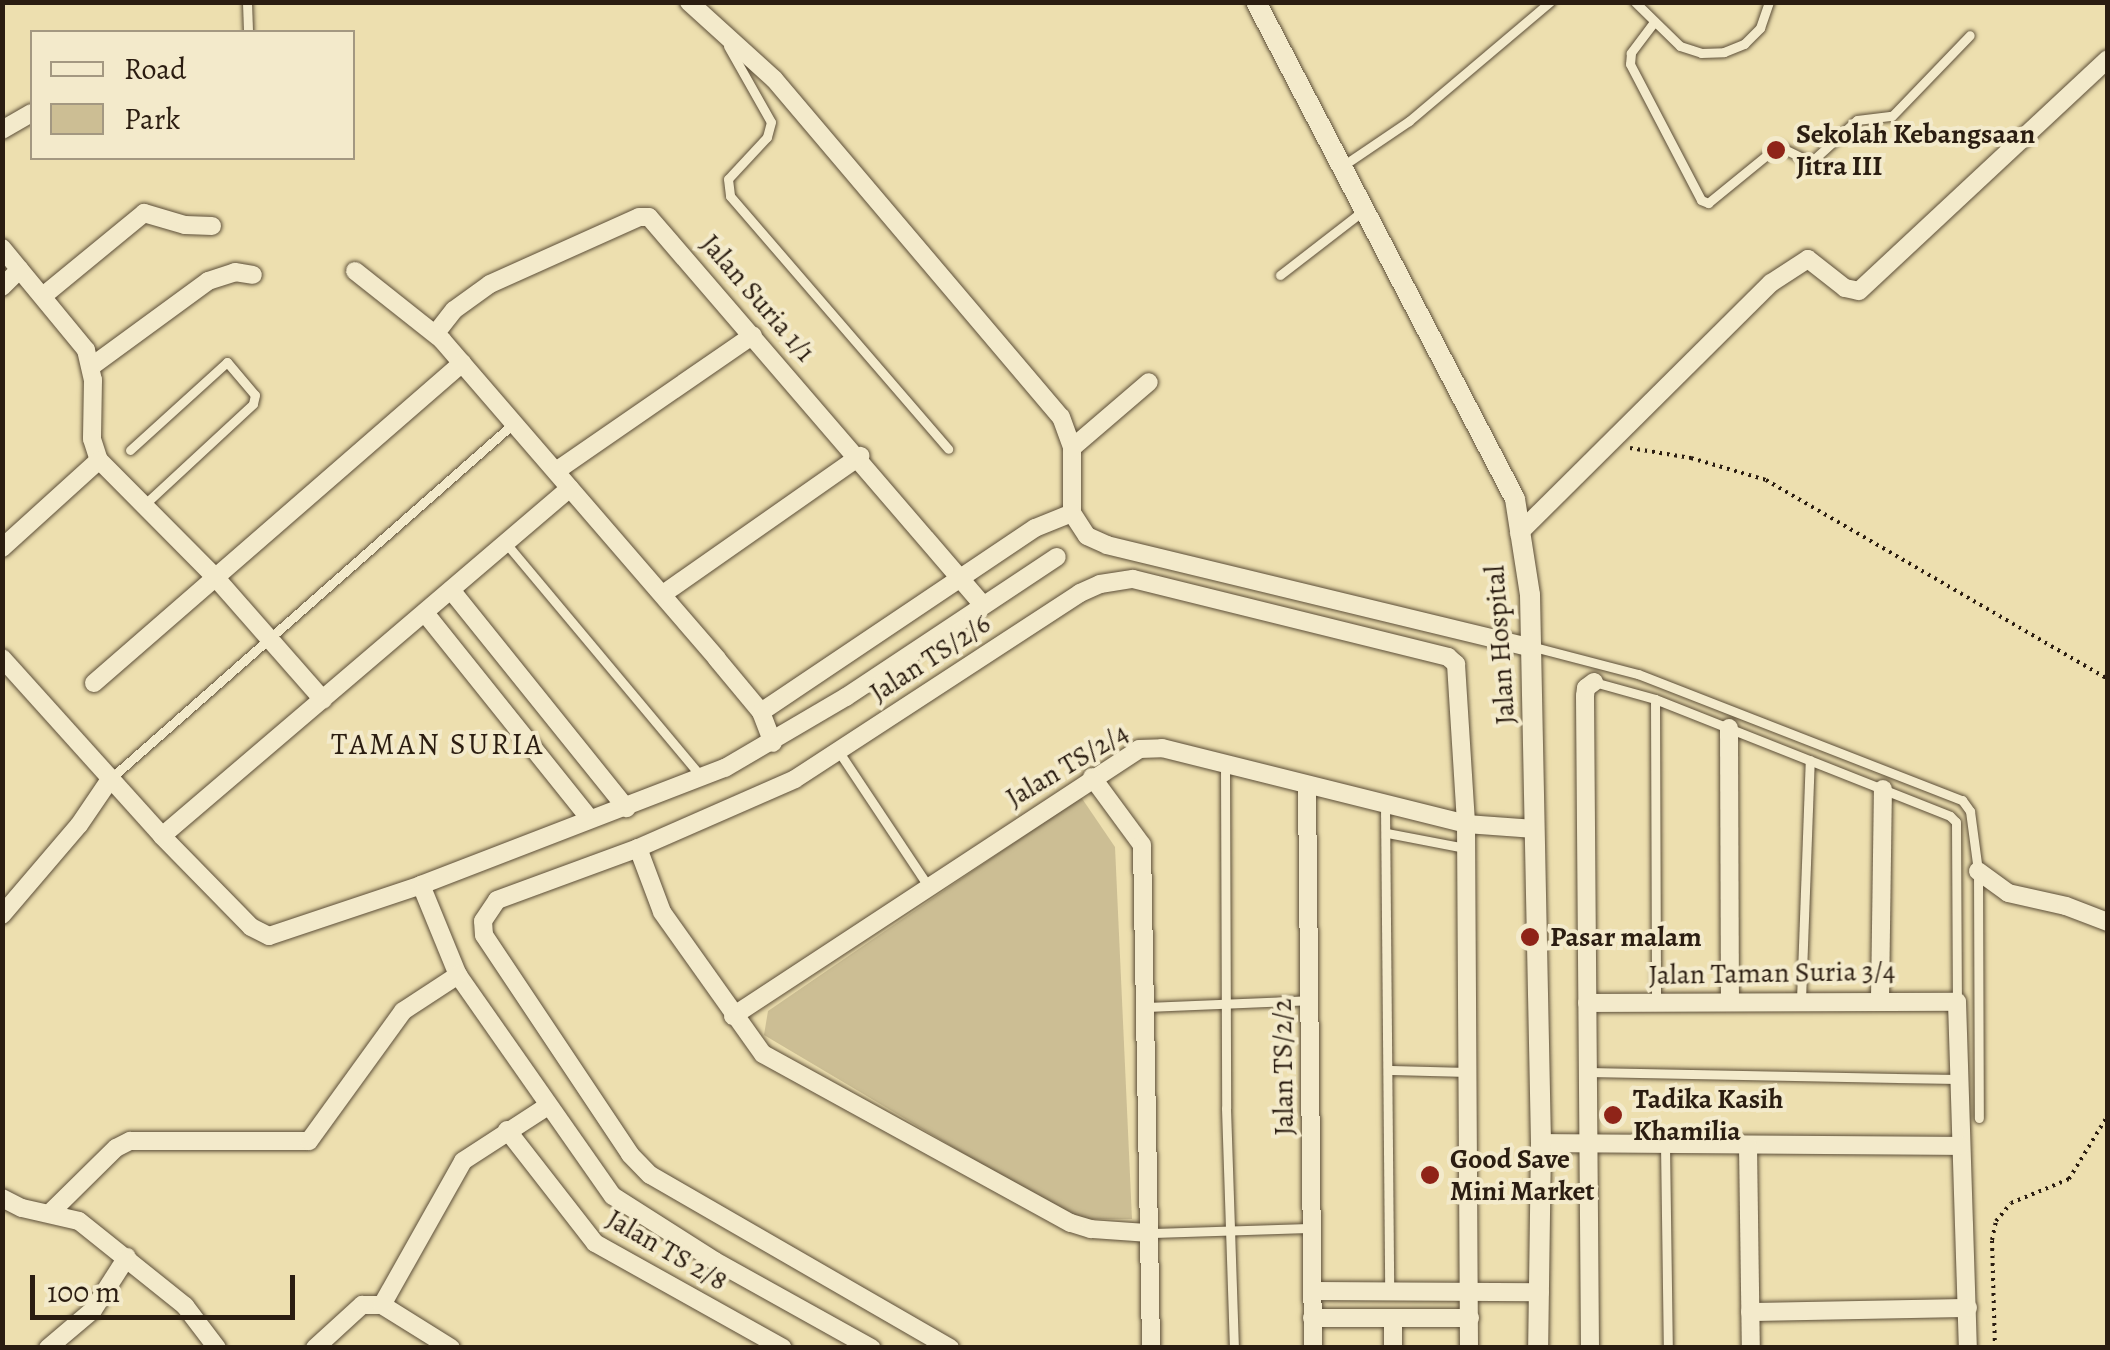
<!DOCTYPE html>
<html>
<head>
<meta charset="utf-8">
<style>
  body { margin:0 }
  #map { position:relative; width:2110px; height:1350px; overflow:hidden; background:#eddfaf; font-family:Alegreya,serif }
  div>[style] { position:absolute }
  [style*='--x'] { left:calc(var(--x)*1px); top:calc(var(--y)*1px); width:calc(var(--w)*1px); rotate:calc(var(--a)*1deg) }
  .green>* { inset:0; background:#ccbe94 }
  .path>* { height:4px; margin-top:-2px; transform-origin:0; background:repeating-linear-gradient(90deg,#2b1d11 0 2.5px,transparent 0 7.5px) }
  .roads { filter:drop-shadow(0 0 2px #5c4e38) drop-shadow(0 0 2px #5c4e38) }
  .service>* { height:9px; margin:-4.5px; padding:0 4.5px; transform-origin:4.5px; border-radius:4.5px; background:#f3eacb }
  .minor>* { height:18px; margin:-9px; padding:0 9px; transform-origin:9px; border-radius:9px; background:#f3eacb }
  .tertiary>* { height:20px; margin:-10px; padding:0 10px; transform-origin:10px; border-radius:10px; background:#f3eacb }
  .dots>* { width:28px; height:28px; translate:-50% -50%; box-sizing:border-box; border:5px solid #f3eacb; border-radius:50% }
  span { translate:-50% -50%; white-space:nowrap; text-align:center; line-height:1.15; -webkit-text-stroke:8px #f3eacb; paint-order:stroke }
  .poi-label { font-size:28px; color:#2b1d11; font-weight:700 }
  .left { translate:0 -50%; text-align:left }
  .street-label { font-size:28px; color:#2b1d11 }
  .neighbourhood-label { font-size:30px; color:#2b1d11; letter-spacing:2.5px }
  .frame { position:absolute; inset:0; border:5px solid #2b1d11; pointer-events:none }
  .legend { position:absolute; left:30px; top:30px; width:325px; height:130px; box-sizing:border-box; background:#f3eacb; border:2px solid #a39881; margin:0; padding:12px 18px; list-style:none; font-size:30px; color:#2b1d11 }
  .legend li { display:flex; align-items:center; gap:20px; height:50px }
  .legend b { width:50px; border:2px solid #a39881 }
  .scale { position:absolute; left:30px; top:1275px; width:265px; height:45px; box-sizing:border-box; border:5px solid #2b1d11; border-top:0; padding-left:12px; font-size:30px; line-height:35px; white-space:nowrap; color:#2b1d11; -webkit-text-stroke:8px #f3eacb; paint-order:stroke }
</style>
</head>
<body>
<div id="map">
  <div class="green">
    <i style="clip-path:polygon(1081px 797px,1115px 847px,1132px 1219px,1074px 1219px,764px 1035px,768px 1011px)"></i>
  </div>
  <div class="path">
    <i style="--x:1630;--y:448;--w:62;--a:9.3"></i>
    <i style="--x:1691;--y:458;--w:78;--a:16.3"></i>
    <i style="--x:1766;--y:480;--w:396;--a:30.2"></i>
    <i style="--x:1995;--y:1348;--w:108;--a:-91.6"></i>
    <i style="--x:1992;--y:1240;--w:19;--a:-78"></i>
    <i style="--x:1996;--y:1221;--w:23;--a:-50"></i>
    <i style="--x:2011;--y:1203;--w:63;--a:-22.5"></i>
    <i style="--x:2069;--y:1179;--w:75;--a:-58.6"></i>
  </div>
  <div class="roads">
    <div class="service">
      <i style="--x:247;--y:2;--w:30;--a:88"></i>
      <i style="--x:1635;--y:2;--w:63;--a:44.4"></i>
      <i style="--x:1680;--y:46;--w:22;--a:18"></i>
      <i style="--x:1701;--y:53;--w:23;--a:-2"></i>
      <i style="--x:1724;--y:52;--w:22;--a:-22"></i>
      <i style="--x:1744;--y:44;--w:23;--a:-45"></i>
      <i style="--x:1760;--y:28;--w:28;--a:-71"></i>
      <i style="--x:1654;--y:22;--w:39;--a:127"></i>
      <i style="--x:1631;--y:53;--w:11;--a:95"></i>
      <i style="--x:1630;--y:64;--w:153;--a:62.4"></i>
      <i style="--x:1701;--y:200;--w:8;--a:23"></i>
      <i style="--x:1708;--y:203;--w:90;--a:-39.2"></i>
      <i style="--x:1778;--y:146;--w:37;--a:26"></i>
      <i style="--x:1811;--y:162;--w:62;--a:-42.4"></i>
      <i style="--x:1857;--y:120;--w:35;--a:-7"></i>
      <i style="--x:1892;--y:116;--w:112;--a:-46.1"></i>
      <i style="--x:728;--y:46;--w:87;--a:60.5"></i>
      <i style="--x:771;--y:122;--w:16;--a:105"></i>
      <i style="--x:767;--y:137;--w:57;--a:132.9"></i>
      <i style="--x:728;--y:179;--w:17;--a:83"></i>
      <i style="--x:730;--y:196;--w:334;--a:49.2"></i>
      <i style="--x:1341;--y:167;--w:82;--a:-34.1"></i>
      <i style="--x:1409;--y:121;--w:185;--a:-40.2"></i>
      <i style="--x:1280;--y:275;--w:106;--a:-37.7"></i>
      <i style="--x:130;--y:450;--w:131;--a:-42.2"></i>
      <i style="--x:227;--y:362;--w:43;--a:49.7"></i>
      <i style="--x:255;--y:395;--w:9;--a:103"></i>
      <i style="--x:253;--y:404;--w:147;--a:137.2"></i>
      <i style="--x:505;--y:542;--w:307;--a:50.1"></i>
      <i style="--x:1534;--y:647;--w:107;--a:14.6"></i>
      <i style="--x:1638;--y:674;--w:348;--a:21.3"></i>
      <i style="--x:1962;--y:800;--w:14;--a:54"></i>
      <i style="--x:1970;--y:811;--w:61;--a:82.4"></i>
      <i style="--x:1978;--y:871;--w:247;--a:89.8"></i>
      <i style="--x:1594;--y:682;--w:63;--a:15.6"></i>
      <i style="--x:1655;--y:699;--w:317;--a:21.6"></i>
      <i style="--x:1950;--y:816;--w:8;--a:45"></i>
      <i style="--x:1956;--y:822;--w:180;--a:89.7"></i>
      <i style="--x:1655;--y:699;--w:303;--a:89.8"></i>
      <i style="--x:839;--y:752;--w:161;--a:56.4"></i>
      <i style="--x:1225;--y:766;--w:342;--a:89.8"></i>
      <i style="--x:1226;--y:1108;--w:240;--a:88.1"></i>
      <i style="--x:111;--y:778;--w:537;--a:-41.38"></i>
      <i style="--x:1385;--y:806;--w:485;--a:89.5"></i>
      <i style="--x:1387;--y:833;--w:79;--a:10.9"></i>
      <i style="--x:1801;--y:1000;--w:240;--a:-87.9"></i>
      <i style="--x:1145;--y:1007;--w:165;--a:-2.4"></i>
      <i style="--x:1391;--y:1070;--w:77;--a:1.5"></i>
      <i style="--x:1588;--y:1072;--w:370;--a:1.1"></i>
      <i style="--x:1665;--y:1144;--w:204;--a:89.2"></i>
      <i style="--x:1150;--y:1233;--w:162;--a:-1.8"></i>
    </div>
    <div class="minor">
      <i style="--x:689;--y:2;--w:115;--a:42.2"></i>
      <i style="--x:774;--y:79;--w:443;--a:49.7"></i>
      <i style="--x:1061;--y:417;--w:33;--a:70"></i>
      <i style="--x:1072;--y:448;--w:65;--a:90"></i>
      <i style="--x:1072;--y:513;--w:27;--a:57"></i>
      <i style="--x:1087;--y:536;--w:22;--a:24"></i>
      <i style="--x:1107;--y:545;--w:435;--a:13.6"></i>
      <i style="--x:2;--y:130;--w:34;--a:-30"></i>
      <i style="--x:2;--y:248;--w:132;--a:50.5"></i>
      <i style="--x:86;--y:350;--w:31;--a:77"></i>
      <i style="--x:93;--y:380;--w:59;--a:91"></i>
      <i style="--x:92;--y:439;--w:22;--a:72"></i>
      <i style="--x:99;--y:460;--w:166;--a:45.2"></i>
      <i style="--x:216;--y:578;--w:162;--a:48.7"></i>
      <i style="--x:355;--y:271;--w:111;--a:38.4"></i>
      <i style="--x:442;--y:340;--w:421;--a:49.2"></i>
      <i style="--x:717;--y:659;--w:69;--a:50.3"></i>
      <i style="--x:761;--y:712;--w:33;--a:69"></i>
      <i style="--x:2;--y:287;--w:25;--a:-45"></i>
      <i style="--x:43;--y:296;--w:131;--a:-39.4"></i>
      <i style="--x:144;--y:213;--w:43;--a:16.3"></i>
      <i style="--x:185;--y:225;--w:27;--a:2"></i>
      <i style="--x:436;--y:333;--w:29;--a:-52"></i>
      <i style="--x:454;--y:310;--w:44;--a:-35.8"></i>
      <i style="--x:490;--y:284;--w:163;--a:-24.2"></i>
      <i style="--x:639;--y:217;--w:10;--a:0"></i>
      <i style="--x:649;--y:217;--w:512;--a:49.28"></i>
      <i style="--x:92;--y:366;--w:144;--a:-36.2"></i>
      <i style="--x:208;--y:281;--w:28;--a:-18"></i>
      <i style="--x:235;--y:272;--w:18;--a:9"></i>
      <i style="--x:1072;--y:448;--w:101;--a:-40.6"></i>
      <i style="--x:556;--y:471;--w:239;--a:-34.6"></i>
      <i style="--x:1519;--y:533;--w:355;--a:-44.8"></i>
      <i style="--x:1771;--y:283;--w:44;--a:-33"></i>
      <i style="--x:1808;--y:259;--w:47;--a:38.1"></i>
      <i style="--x:1845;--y:288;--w:14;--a:12"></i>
      <i style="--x:1859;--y:291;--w:340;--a:-43"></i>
      <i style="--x:2;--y:548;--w:131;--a:-42.2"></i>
      <i style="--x:451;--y:590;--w:280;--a:51.2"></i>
      <i style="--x:663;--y:594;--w:241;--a:-35"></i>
      <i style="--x:425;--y:613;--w:264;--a:51.3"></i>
      <i style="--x:2;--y:658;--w:239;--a:48"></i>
      <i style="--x:162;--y:836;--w:127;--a:45.6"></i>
      <i style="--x:251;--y:927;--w:20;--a:27"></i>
      <i style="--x:269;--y:936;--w:160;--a:-18.5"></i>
      <i style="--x:421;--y:885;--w:326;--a:-21.1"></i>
      <i style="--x:725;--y:768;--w:140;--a:-30.4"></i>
      <i style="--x:846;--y:697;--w:253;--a:-33.6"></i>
      <i style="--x:94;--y:683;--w:488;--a:-41"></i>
      <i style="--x:761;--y:712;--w:330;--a:-33.9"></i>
      <i style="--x:1035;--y:528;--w:40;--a:-22"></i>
      <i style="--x:1729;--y:728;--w:273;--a:89.8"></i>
      <i style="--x:1092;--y:777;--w:84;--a:53.7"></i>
      <i style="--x:1142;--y:845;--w:503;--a:88.97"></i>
      <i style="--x:1307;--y:786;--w:562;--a:89.39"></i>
      <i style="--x:162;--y:836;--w:536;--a:-40.46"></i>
      <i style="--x:638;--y:848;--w:68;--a:69.4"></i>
      <i style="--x:662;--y:912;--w:174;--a:54.6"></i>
      <i style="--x:763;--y:1054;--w:351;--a:28.8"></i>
      <i style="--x:1071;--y:1223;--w:21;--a:17"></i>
      <i style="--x:1091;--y:1229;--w:57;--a:4"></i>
      <i style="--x:1978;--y:871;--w:37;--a:36"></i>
      <i style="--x:2008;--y:893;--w:59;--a:12.6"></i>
      <i style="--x:2066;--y:906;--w:45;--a:20.9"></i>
      <i style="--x:421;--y:885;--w:97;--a:67.7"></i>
      <i style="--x:458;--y:975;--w:270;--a:55"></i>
      <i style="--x:613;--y:1196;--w:121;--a:32.5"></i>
      <i style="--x:715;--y:1261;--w:179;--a:29.1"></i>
      <i style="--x:2;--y:915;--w:118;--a:-49.5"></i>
      <i style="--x:79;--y:825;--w:57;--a:-55.8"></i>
      <i style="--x:1880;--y:999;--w:210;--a:-89.2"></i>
      <i style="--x:1587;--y:1003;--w:370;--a:-0.2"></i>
      <i style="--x:1957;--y:1002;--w:346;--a:88.2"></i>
      <i style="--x:733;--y:1016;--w:486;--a:-33.3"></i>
      <i style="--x:1139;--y:749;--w:23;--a:-2"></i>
      <i style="--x:1162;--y:748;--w:313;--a:14"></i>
      <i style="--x:1466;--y:824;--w:69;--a:4.1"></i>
      <i style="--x:507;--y:1130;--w:143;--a:52.1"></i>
      <i style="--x:595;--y:1243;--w:215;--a:29.2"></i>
      <i style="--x:1541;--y:1143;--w:420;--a:0.4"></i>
      <i style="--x:1748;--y:1145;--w:203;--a:89.2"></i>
      <i style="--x:2;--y:1198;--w:22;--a:27"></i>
      <i style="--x:22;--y:1208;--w:58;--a:12.8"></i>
      <i style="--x:79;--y:1221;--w:136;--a:38.7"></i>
      <i style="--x:185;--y:1306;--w:53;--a:52.7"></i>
      <i style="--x:51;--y:1212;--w:91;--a:-44.6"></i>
      <i style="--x:116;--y:1148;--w:16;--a:-27"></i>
      <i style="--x:130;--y:1141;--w:179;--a:0"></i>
      <i style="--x:309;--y:1141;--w:160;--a:-54.1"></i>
      <i style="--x:403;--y:1011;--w:66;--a:-33.2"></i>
      <i style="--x:1312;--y:1291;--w:228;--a:0.3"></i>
      <i style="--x:382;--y:1305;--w:81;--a:31.9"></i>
      <i style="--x:1750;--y:1312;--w:218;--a:-1.1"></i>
      <i style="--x:1312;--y:1318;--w:158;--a:0"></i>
      <i style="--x:1393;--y:1318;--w:30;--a:90"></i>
      <i style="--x:48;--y:1348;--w:59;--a:-40.2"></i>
      <i style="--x:93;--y:1310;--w:63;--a:-57.3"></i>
      <i style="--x:315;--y:1348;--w:64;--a:-42.5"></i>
      <i style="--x:362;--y:1305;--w:20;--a:0"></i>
      <i style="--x:382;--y:1305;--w:165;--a:-60.6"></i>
      <i style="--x:463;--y:1161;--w:99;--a:-33"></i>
      <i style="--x:950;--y:1348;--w:346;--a:-150"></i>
      <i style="--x:650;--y:1175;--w:29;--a:-134"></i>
      <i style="--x:630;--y:1154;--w:263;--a:-123.7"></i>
      <i style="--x:484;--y:935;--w:14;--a:-94"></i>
      <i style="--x:483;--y:921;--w:25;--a:-56"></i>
      <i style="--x:497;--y:900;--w:150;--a:-20.2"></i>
      <i style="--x:638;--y:848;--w:171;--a:-23.7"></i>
      <i style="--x:795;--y:779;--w:340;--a:-33.1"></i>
      <i style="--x:1080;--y:593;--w:22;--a:-24"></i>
      <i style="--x:1100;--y:584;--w:33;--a:-9"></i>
      <i style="--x:1133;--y:579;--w:325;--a:13.9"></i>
      <i style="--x:1448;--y:657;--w:11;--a:41"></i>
      <i style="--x:1456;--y:664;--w:160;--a:86.4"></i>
      <i style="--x:1466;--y:824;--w:524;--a:89.67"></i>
      <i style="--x:1590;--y:1348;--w:652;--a:-90.44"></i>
      <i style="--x:1585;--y:696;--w:8;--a:-83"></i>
      <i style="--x:1586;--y:688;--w:10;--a:-37"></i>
    </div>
    <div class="tertiary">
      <i style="--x:1256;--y:2;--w:560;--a:62.47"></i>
      <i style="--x:1515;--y:499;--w:97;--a:81.1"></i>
      <i style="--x:1530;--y:595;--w:548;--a:88.85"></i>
      <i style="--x:1541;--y:1143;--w:205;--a:90.8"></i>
    </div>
  </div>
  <div class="dots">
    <i style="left:1776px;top:150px;background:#8f2418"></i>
    <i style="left:1530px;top:937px;background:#8f2418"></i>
    <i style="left:1613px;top:1115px;background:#8f2418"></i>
    <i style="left:1430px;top:1175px;background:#8f2418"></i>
  </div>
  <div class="poi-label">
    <span class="left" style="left:1796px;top:150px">Sekolah Kebangsaan<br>Jitra III</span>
    <span class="left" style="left:1550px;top:937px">Pasar malam</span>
    <span class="left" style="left:1633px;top:1115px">Tadika Kasih<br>Khamilia</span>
    <span class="left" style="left:1450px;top:1175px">Good Save<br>Mini Market</span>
  </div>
  <div class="street-label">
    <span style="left:758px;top:298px;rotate:49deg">Jalan Suria 1/1</span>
    <span style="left:1500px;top:645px;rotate:-94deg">Jalan Hospital</span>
    <span style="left:930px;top:658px;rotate:-33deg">Jalan TS/2/6</span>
    <span style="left:1067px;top:765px;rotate:-31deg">Jalan TS/2/4</span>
    <span style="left:1772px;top:973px;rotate:-1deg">Jalan Taman Suria 3/4</span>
    <span style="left:1283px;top:1067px;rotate:-91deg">Jalan TS/2/2</span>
    <span style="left:667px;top:1250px;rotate:30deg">Jalan TS 2/8</span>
  </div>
  <div class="neighbourhood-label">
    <span style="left:438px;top:744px">TAMAN SURIA</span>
  </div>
  <div class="frame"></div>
  <ul class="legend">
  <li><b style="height:12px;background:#f3eacb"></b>Road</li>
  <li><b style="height:28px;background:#ccbe94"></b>Park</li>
  </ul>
  <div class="scale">100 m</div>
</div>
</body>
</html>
